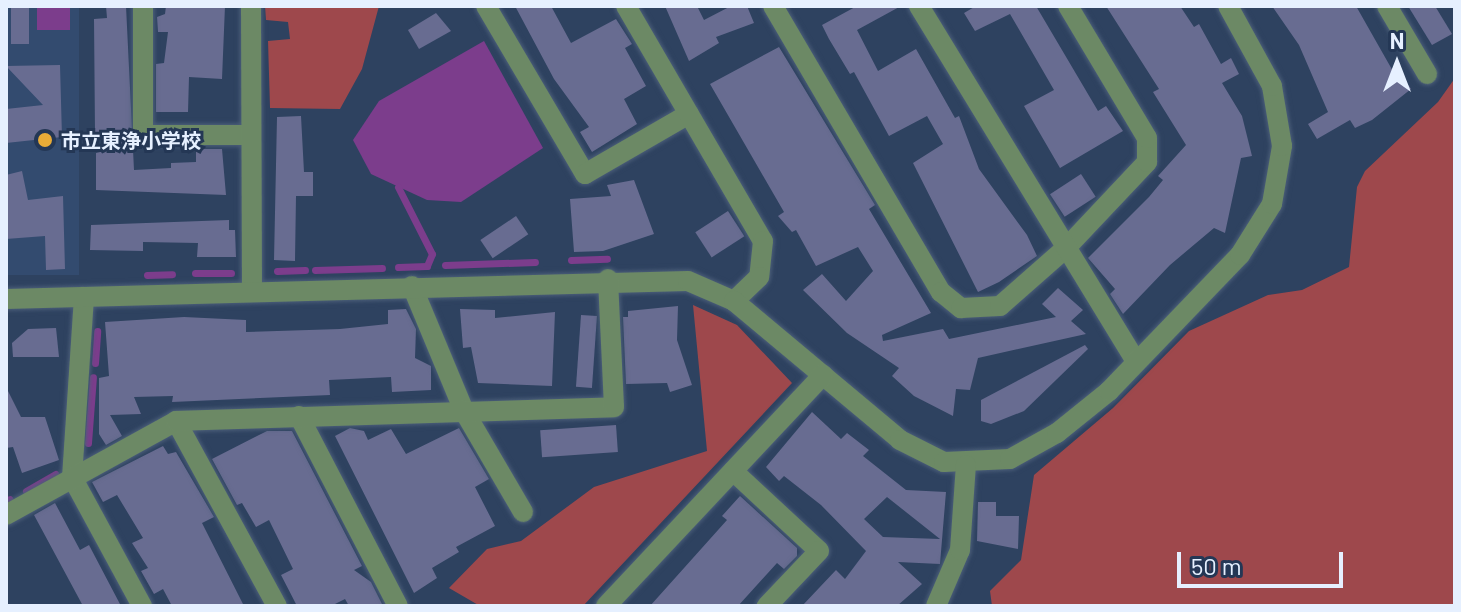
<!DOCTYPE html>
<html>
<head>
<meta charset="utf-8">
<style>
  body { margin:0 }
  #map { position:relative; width:1461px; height:612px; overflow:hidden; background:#2e4260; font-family:Barlow,"Noto Sans JP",sans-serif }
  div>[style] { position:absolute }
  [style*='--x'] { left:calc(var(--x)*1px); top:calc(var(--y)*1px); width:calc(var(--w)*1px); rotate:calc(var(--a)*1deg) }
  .built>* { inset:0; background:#334b6f; transform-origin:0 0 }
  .green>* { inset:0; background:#9e484c }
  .water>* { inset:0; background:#7c3d8c; transform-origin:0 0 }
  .stream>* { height:7px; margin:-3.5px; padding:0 3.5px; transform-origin:3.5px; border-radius:3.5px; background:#7c3d8c }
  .building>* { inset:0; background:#686c91; transform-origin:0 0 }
  .roads { filter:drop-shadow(0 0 2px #4b5e79) drop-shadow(0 0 2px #4b5e79) }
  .minor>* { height:20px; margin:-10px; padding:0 10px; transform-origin:10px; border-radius:10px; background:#6c8965 }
  .dots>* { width:22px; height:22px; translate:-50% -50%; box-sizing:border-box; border:4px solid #243755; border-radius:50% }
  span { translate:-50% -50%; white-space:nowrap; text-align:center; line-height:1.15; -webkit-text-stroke:6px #243755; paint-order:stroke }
  .poi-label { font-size:20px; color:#e6f0ff; font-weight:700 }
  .left { translate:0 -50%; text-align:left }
  .frame { position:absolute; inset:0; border:8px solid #e6f0ff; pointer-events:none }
  .north { position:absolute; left:1357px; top:24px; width:80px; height:80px; -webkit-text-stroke:6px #243755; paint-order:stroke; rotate:0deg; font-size:22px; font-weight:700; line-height:32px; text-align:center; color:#e6f0ff }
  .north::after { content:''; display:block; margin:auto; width:28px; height:36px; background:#e6f0ff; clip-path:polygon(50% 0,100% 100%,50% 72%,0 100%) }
  .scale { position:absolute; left:1177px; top:552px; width:166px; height:36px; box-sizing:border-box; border:4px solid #e6f0ff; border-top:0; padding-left:10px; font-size:24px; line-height:28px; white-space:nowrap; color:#e6f0ff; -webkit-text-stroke:6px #243755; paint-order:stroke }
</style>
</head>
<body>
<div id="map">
  <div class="built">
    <i style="left:6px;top:6px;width:73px;height:269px"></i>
  </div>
  <div class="green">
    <i style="clip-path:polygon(265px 6px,379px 6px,362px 69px,340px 109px,270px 108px,268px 41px,290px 39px,288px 22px,266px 20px)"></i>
    <i style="clip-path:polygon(1455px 78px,1455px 606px,992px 606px,990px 591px,1021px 560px,1034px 475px,1113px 408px,1189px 331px,1268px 295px,1302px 290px,1349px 267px,1357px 187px,1365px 171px,1438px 102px)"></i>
    <i style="clip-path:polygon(693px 305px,737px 325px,792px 383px,583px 606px,480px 606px,449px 588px,487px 549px,521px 541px,594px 487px,707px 451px)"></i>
  </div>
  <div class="water">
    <i style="left:37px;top:6px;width:33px;height:24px"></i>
    <i style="clip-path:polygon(484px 41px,543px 148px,461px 202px,427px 200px,371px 174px,353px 140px,379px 101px)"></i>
  </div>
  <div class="stream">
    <i style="--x:398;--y:187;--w:75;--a:63.1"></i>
    <i style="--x:432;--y:254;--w:13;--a:113"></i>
    <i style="--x:427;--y:266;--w:29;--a:178"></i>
    <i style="--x:571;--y:260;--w:36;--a:-2"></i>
    <i style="--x:445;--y:265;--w:90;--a:-1.9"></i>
    <i style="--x:315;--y:270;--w:67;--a:-1.7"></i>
    <i style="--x:277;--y:271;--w:28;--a:-2"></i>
    <i style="--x:195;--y:273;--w:36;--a:0"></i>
    <i style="--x:147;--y:275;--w:25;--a:-2"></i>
    <i style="--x:95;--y:363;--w:32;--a:-86"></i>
    <i style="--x:88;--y:443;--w:66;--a:-85.7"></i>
    <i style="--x:26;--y:491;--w:34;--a:-30"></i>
    <i style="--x:6;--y:501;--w:4;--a:-27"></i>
  </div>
  <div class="building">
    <i style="left:11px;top:6px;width:18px;height:38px"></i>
    <i style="clip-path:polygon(106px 6px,126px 6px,134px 170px,171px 168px,171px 163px,196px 162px,196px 149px,222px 149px,226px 195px,96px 190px,96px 153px,109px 150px,106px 133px,95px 134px,94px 19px,107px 18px)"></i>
    <i style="clip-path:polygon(166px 6px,225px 6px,222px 79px,189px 77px,188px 112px,156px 112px,156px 64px,164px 63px,168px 32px,158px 32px,157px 17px,165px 14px)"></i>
    <i style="clip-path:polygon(515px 6px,551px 6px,571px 43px,616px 19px,632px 44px,625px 48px,646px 86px,624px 99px,637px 124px,592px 152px,580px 132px,589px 127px,554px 79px)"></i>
    <i style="clip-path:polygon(665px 6px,697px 6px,704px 20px,731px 6px,747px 6px,754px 23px,716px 37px,719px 43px,689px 61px)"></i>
    <i style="clip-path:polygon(857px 6px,901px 6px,857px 30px,878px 71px,916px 49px,955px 118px,959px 116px,979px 169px,1027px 235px,1037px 256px,999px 282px,978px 292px,913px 163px,943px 144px,927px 116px,889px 136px,854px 72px,850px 74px,829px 39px,822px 25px)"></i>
    <i style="clip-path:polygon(976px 6px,1036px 6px,1098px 111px,1106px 106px,1123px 131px,1060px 168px,1024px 106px,1054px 90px,1010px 14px,975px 31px,964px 13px)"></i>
    <i style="clip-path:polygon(1106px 6px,1180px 6px,1194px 27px,1199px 24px,1221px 64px,1231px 58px,1239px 74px,1222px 83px,1242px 116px,1252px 156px,1241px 158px,1225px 233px,1214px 228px,1170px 265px,1123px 314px,1110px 294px,1115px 289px,1088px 258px,1149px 197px,1163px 180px,1158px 176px,1186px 145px,1153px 92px,1159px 89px)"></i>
    <i style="clip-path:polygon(1272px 6px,1356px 6px,1394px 73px,1399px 71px,1411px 89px,1372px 120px,1355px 128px,1350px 120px,1317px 139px,1308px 124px,1328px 112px,1299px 45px)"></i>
    <i style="clip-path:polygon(1408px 6px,1435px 6px,1452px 34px,1432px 45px)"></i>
    <i style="clip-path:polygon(436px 13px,451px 31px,419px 49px,408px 30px)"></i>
    <i style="clip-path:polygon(779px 47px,875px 205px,869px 209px,931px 313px,882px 335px,883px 341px,943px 329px,949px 339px,1056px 317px,1042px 304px,1058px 288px,1083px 310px,1071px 321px,1086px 334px,978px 358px,970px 390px,956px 389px,953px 416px,914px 396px,892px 376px,899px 368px,847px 333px,803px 290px,822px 274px,846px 301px,873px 271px,858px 247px,816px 266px,796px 230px,792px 232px,778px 216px,784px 212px,710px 84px)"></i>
    <i style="clip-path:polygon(60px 65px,62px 137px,6px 143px,6px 109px,43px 105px,6px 66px)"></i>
    <i style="clip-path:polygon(301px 116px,304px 172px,313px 172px,313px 196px,296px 196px,295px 261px,274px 260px,277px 117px)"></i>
    <i style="clip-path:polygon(22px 171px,28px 200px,63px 196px,65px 269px,46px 270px,45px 236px,6px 239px,6px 175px)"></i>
    <i style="left:1081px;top:174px;width:27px;height:37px;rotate:57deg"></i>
    <i style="clip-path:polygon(634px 180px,654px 234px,603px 251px,574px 252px,570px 199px,611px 196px,607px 185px)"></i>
    <i style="left:728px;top:211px;width:30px;height:39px;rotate:57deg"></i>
    <i style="left:516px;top:216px;width:22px;height:43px;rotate:56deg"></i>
    <i style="clip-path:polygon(229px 220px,229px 230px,235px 230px,236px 257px,197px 257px,198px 243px,143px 242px,143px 251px,90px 250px,91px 225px)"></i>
    <i style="clip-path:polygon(678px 306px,677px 340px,692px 385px,670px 392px,667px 383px,626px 384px,623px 317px,628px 317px,628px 311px)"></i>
    <i style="clip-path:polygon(406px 309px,416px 329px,415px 358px,431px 366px,431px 390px,392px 392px,391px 377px,329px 380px,330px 395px,172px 402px,173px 396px,134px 397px,141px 414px,110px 415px,122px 436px,106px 445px,99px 434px,99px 378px,109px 376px,105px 322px,184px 317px,246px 320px,246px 332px,340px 329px,388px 324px,388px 310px)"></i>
    <i style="clip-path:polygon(460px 309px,495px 310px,495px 318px,555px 312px,552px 386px,478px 383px,471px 347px,463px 348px)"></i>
    <i style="left:581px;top:315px;width:16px;height:72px;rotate:4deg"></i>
    <i style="clip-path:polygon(56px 328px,59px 357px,13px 357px,12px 343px,28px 329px)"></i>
    <i style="clip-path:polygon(1085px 345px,1088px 349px,1024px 411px,991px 424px,981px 421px,981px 400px)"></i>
    <i style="clip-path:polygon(6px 387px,21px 417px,45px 417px,59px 460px,22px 473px,13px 447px,6px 448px)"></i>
    <i style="clip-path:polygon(evenodd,812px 412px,841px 439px,847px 433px,869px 450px,863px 456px,906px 490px,946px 492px,940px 564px,898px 562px,922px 584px,897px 606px,802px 606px,836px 570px,845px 579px,866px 551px,821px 505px,784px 476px,779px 481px,766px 467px,812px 412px,887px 497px,940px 539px,883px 537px,864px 519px,887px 497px)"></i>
    <i style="left:616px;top:425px;width:27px;height:76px;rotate:86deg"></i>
    <i style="clip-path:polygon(350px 428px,364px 431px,368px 440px,391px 429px,406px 454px,459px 428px,489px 479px,475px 487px,495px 526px,456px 547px,459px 552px,432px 568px,437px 578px,414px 593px,335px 436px)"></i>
    <i style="clip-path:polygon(267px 431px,292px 431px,362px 566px,354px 570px,371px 582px,383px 606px,349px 606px,345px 599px,331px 606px,297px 606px,281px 575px,293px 569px,269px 520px,256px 527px,242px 503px,237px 505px,212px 459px)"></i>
    <i style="clip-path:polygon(163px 446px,168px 454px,176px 452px,214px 517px,202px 523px,244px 606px,172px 606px,163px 589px,154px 594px,141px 571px,148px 568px,132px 543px,143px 538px,117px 495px,103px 502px,92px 482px)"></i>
    <i style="clip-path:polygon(740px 496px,797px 548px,797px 556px,784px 569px,777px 563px,738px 606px,650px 606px,727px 520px,722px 516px)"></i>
    <i style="clip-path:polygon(978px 502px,996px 502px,996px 516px,1019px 516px,1018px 549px,977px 541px)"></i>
    <i style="clip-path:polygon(55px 503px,80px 550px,89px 545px,121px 606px,83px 606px,34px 515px)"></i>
  </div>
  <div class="roads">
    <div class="minor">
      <i style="--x:143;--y:6;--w:129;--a:90"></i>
      <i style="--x:143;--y:135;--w:108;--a:0"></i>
      <i style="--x:251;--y:6;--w:286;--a:89.8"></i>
      <i style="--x:486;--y:6;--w:195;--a:59.5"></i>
      <i style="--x:585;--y:174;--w:120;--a:-30"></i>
      <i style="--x:626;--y:6;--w:272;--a:59.8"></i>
      <i style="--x:763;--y:241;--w:36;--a:96"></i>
      <i style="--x:759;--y:277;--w:35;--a:136"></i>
      <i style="--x:773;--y:6;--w:332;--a:59.6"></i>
      <i style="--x:941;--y:292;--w:26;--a:39"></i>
      <i style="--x:961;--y:308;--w:39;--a:-3"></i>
      <i style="--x:1000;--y:306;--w:89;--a:-41.4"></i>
      <i style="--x:1067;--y:247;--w:117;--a:-46.7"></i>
      <i style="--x:1147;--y:162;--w:24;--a:-90"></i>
      <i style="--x:1147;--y:138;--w:154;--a:-120.9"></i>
      <i style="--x:919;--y:6;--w:416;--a:58.6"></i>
      <i style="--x:1387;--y:6;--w:79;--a:59.5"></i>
      <i style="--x:412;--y:286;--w:135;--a:67.4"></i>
      <i style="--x:464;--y:411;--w:117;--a:59.7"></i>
      <i style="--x:84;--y:297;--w:180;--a:93.8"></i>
      <i style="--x:72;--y:477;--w:147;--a:61.5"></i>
      <i style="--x:6;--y:299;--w:682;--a:-1.51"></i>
      <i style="--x:688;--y:281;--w:50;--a:23.5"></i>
      <i style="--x:734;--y:301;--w:217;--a:39.9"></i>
      <i style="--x:900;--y:440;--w:49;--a:26.6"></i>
      <i style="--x:944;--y:462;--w:66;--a:-2.6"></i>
      <i style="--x:1010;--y:459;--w:54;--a:-29"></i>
      <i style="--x:1057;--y:433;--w:67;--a:-38.9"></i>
      <i style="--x:1109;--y:391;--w:189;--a:-46.1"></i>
      <i style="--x:1240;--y:255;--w:60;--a:-57.9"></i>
      <i style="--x:1272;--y:204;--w:59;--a:-80.2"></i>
      <i style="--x:1282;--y:146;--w:61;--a:-99.5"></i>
      <i style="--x:1272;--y:86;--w:91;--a:-118.8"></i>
      <i style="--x:299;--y:416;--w:214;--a:62.5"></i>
      <i style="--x:176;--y:421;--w:211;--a:61.4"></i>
      <i style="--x:733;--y:471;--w:117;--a:42.9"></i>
      <i style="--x:819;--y:551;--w:76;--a:133.4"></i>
      <i style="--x:6;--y:515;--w:194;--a:-28.9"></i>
      <i style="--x:176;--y:421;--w:438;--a:-1.8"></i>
      <i style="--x:614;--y:407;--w:128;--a:-92.7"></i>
      <i style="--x:606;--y:606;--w:317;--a:-46.8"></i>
      <i style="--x:936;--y:606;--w:61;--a:-66.8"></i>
      <i style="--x:960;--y:550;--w:85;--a:-86"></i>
    </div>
  </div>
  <div class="dots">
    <i style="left:45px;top:140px;background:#e8ab37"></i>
  </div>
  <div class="poi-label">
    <span class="left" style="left:61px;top:140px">市立東浄小学校</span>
  </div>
  <div class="frame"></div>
  <div class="north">N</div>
  <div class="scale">50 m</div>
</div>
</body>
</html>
